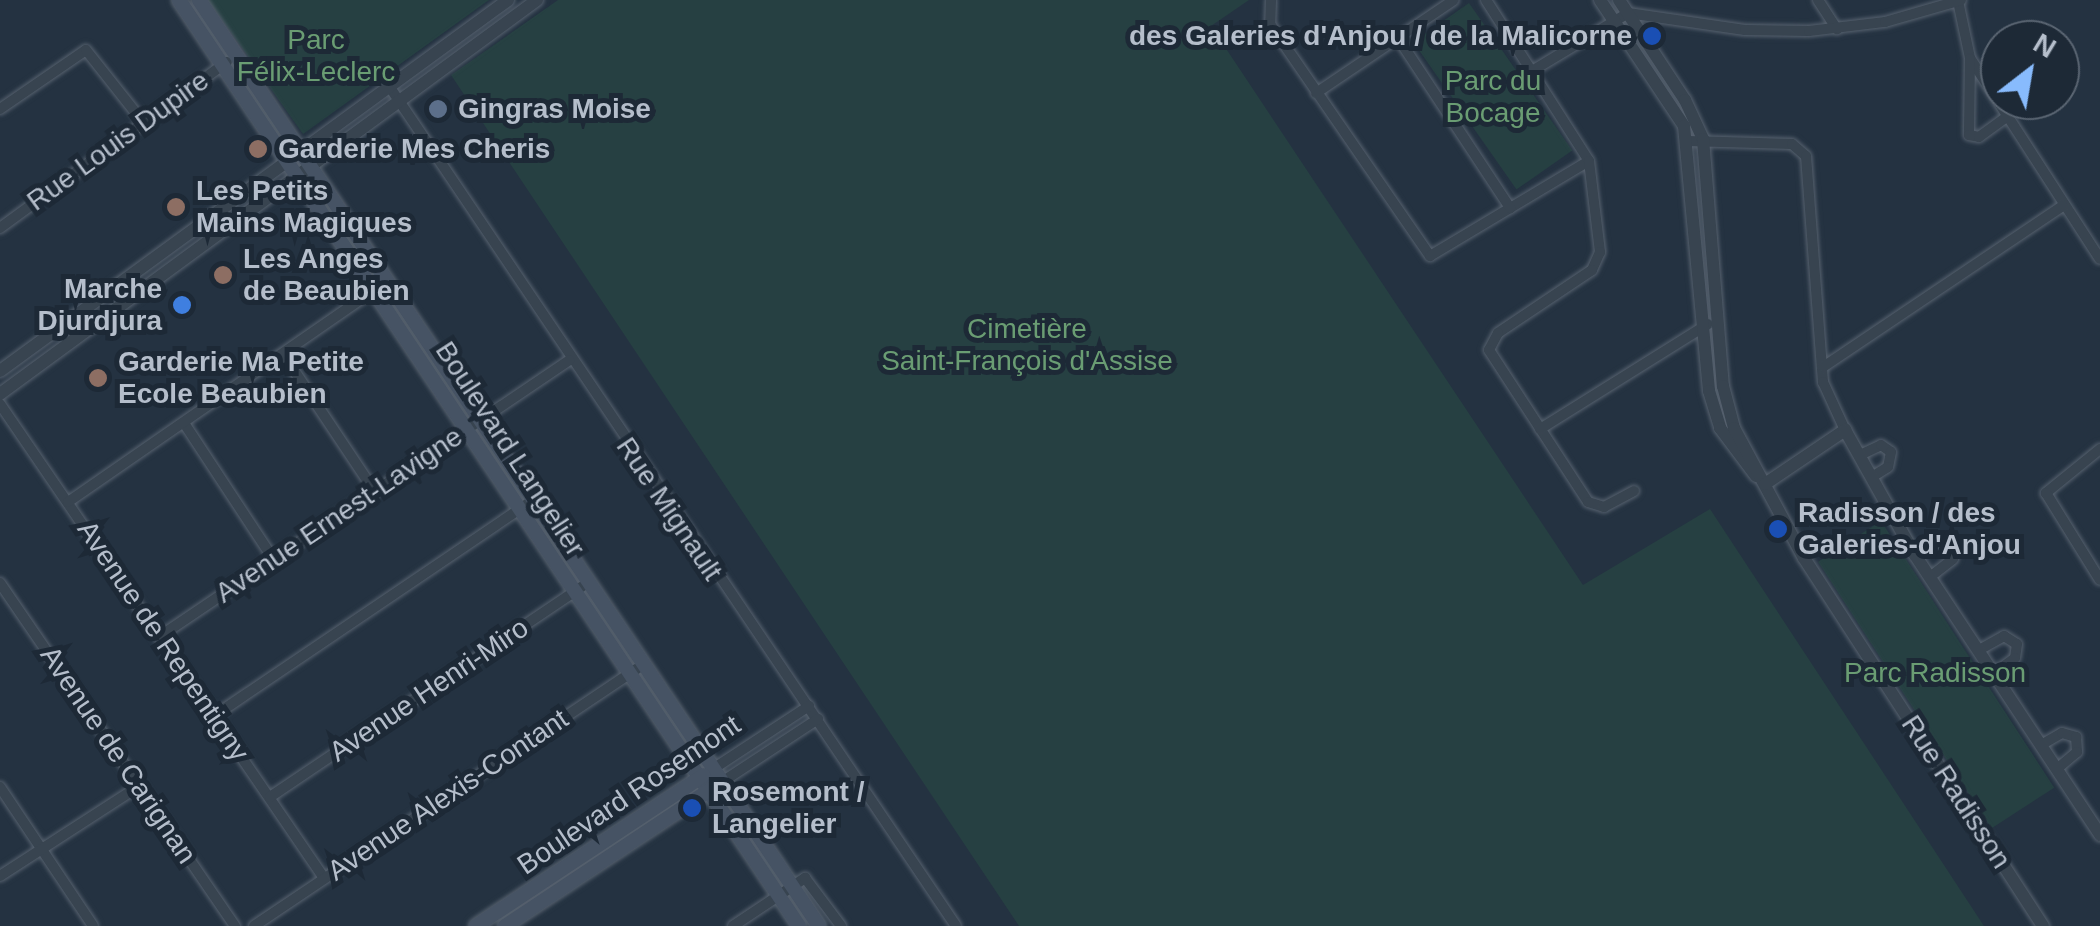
<!DOCTYPE html>
<html>
<head>
<meta charset="utf-8">
<style>
  body { margin:0 }
  #map { position:relative; width:2100px; height:926px; overflow:hidden; background:#243241; font-family:Arial,sans-serif }
  div>[style] { position:absolute }
  [style*='--x'] { left:calc(var(--x)*1px); top:calc(var(--y)*1px); width:calc(var(--w)*1px); rotate:calc(var(--a)*1deg) }
  .green>* { inset:0; background:#264042; transform-origin:0 0 }
  .roads { filter:drop-shadow(0 0 2px #56616e) drop-shadow(0 0 2px #56616e) }
  .minor>* { height:10px; margin:-5px; padding:0 5px; transform-origin:5px; border-radius:5px; background:#384450 }
  .tertiary>* { height:12px; margin:-6px; padding:0 6px; transform-origin:6px; border-radius:6px; background:#384450 }
  .secondary>* { height:14px; margin:-7px; padding:0 7px; transform-origin:7px; border-radius:7px; background:#465364 }
  .dots>* { width:28px; height:28px; translate:-50% -50%; box-sizing:border-box; border:5px solid #1d2936; border-radius:50% }
  span { translate:-50% -50%; white-space:nowrap; text-align:center; line-height:1.15; -webkit-text-stroke:10px #1d2936; paint-order:stroke }
  .poi-label { font-size:28px; color:#b5becb; font-weight:700 }
  .right { translate:-100% -50%; text-align:right }
  .left { translate:0 -50%; text-align:left }
  .park-label { font-size:28px; color:#6a9d73 }
  .street-label { font-size:28px; color:#b5becb }
  .north { position:absolute; left:1980px; top:20px; width:100px; height:100px; box-sizing:border-box; background:#1d2936; border:2px solid #5a6572; border-radius:50%; rotate:31deg; font-size:28px; font-weight:700; line-height:40px; text-align:center; color:#b5becb }
  .north::after { content:''; display:block; margin:auto; width:35px; height:45px; background:#88bbfd; clip-path:polygon(50% 0,100% 100%,50% 72%,0 100%) }
</style>
</head>
<body>
<div id="map">
  <div class="green">
    <i style="clip-path:polygon(208px 0,489px 0,303px 134px)"></i>
    <i style="clip-path:polygon(558px 0,1249px 0,1211px 26px,1583px 585px,1710px 509px,1984px 926px,1019px 926px,451px 75px)"></i>
    <i style="left:1469px;top:3px;width:180px;height:68px;rotate:55deg"></i>
    <i style="left:1881px;top:521px;width:318px;height:75px;rotate:57deg"></i>
  </div>
  <div class="roads">
    <div class="minor">
      <i style="--x:1271;--y:0;--w:24;--a:92"></i>
      <i style="--x:1270;--y:24;--w:282;--a:55.4"></i>
      <i style="--x:1430;--y:256;--w:185;--a:-30.9"></i>
      <i style="--x:1486;--y:0;--w:191;--a:57.4"></i>
      <i style="--x:1589;--y:161;--w:92;--a:83.1"></i>
      <i style="--x:1600;--y:252;--w:20;--a:114"></i>
      <i style="--x:1592;--y:270;--w:113;--a:146.2"></i>
      <i style="--x:1498;--y:333;--w:19;--a:118"></i>
      <i style="--x:1489;--y:350;--w:181;--a:56.9"></i>
      <i style="--x:1588;--y:502;--w:17;--a:17"></i>
      <i style="--x:1604;--y:507;--w:34;--a:-28"></i>
      <i style="--x:1818;--y:0;--w:35;--a:57"></i>
      <i style="--x:1958;--y:1;--w:58;--a:78.1"></i>
      <i style="--x:1970;--y:58;--w:239;--a:57.1"></i>
      <i style="--x:1398;--y:38;--w:204;--a:56.6"></i>
      <i style="--x:1970;--y:59;--w:76;--a:90.8"></i>
      <i style="--x:1969;--y:135;--w:10;--a:11"></i>
      <i style="--x:1979;--y:137;--w:34;--a:-36"></i>
      <i style="--x:1532;--y:71;--w:112;--a:-31.1"></i>
      <i style="--x:1628;--y:13;--w:118;--a:8.3"></i>
      <i style="--x:1745;--y:30;--w:64;--a:0.9"></i>
      <i style="--x:1809;--y:31;--w:77;--a:-6.8"></i>
      <i style="--x:1885;--y:22;--w:79;--a:-16.1"></i>
      <i style="--x:389;--y:86;--w:1013;--a:55.98"></i>
      <i style="--x:1316;--y:93;--w:166;--a:-34"></i>
      <i style="--x:0;--y:109;--w:104;--a:-34.5"></i>
      <i style="--x:86;--y:50;--w:92;--a:51.6"></i>
      <i style="--x:1688;--y:141;--w:104;--a:1.7"></i>
      <i style="--x:1792;--y:144;--w:18;--a:41"></i>
      <i style="--x:1806;--y:156;--w:227;--a:85.7"></i>
      <i style="--x:1823;--y:382;--w:53;--a:65.4"></i>
      <i style="--x:0;--y:228;--w:281;--a:-36.2"></i>
      <i style="--x:283;--y:354;--w:166;--a:56.3"></i>
      <i style="--x:1823;--y:367;--w:289;--a:-33.9"></i>
      <i style="--x:0;--y:404;--w:574;--a:55.65"></i>
      <i style="--x:184;--y:423;--w:164;--a:56.7"></i>
      <i style="--x:1540;--y:429;--w:198;--a:-32"></i>
      <i style="--x:2100;--y:449;--w:70;--a:140.8"></i>
      <i style="--x:2046;--y:493;--w:102;--a:58.2"></i>
      <i style="--x:1860;--y:455;--w:23;--a:-25"></i>
      <i style="--x:1881;--y:445;--w:12;--a:35"></i>
      <i style="--x:1891;--y:452;--w:15;--a:101"></i>
      <i style="--x:1888;--y:467;--w:19;--a:148"></i>
      <i style="--x:68;--y:502;--w:387;--a:-34.7"></i>
      <i style="--x:1915;--y:555;--w:24;--a:-33"></i>
      <i style="--x:1935;--y:542;--w:17;--a:17"></i>
      <i style="--x:1951;--y:547;--w:12;--a:81"></i>
      <i style="--x:1953;--y:559;--w:29;--a:142"></i>
      <i style="--x:0;--y:583;--w:416;--a:55.6"></i>
      <i style="--x:159;--y:637;--w:495;--a:-34"></i>
      <i style="--x:1979;--y:650;--w:29;--a:-29"></i>
      <i style="--x:2004;--y:636;--w:15;--a:32"></i>
      <i style="--x:2017;--y:644;--w:14;--a:98"></i>
      <i style="--x:2015;--y:658;--w:26;--a:144"></i>
      <i style="--x:214;--y:716;--w:384;--a:-34.1"></i>
      <i style="--x:2041;--y:745;--w:24;--a:-30"></i>
      <i style="--x:2062;--y:733;--w:15;--a:16"></i>
      <i style="--x:2076;--y:737;--w:15;--a:86"></i>
      <i style="--x:2077;--y:752;--w:26;--a:140"></i>
      <i style="--x:713;--y:769;--w:115;--a:-33.3"></i>
      <i style="--x:722;--y:782;--w:115;--a:-33.3"></i>
      <i style="--x:0;--y:787;--w:167;--a:56.2"></i>
      <i style="--x:270;--y:797;--w:382;--a:-34"></i>
      <i style="--x:0;--y:876;--w:166;--a:-32.9"></i>
      <i style="--x:254;--y:926;--w:468;--a:-33.9"></i>
      <i style="--x:733;--y:926;--w:87;--a:-33.7"></i>
      <i style="--x:805;--y:878;--w:60;--a:53.1"></i>
    </div>
    <div class="tertiary">
      <i style="--x:1600;--y:0;--w:151;--a:56.3"></i>
      <i style="--x:1684;--y:126;--w:266;--a:84.6"></i>
      <i style="--x:1709;--y:391;--w:39;--a:73"></i>
      <i style="--x:1720;--y:428;--w:60;--a:53.1"></i>
      <i style="--x:1619;--y:0;--w:120;--a:56.6"></i>
      <i style="--x:1685;--y:100;--w:43;--a:65.2"></i>
      <i style="--x:1703;--y:139;--w:248;--a:85.4"></i>
      <i style="--x:1723;--y:386;--w:43;--a:75.3"></i>
      <i style="--x:1734;--y:428;--w:148;--a:61.7"></i>
      <i style="--x:1804;--y:558;--w:439;--a:57"></i>
      <i style="--x:0;--y:371;--w:629;--a:-36.14"></i>
      <i style="--x:0;--y:394;--w:666;--a:-36.27"></i>
      <i style="--x:1765;--y:484;--w:97;--a:-34"></i>
      <i style="--x:1845;--y:430;--w:143;--a:60.8"></i>
      <i style="--x:1915;--y:555;--w:336;--a:56.5"></i>
    </div>
    <div class="secondary">
      <i style="--x:179;--y:0;--w:1114;--a:56.2"></i>
      <i style="--x:199;--y:0;--w:1114;--a:56.2"></i>
      <i style="--x:476;--y:926;--w:273;--a:-33.5"></i>
      <i style="--x:505;--y:926;--w:250;--a:-33.6"></i>
    </div>
  </div>
  <div class="dots">
    <i style="left:1652px;top:36px;background:#1a4fb4"></i>
    <i style="left:438px;top:109px;background:#5c6f8a"></i>
    <i style="left:258px;top:149px;background:#8d6e63"></i>
    <i style="left:176px;top:207px;background:#8d6e63"></i>
    <i style="left:223px;top:275px;background:#8d6e63"></i>
    <i style="left:182px;top:305px;background:#3f7fe0"></i>
    <i style="left:98px;top:378px;background:#8d6e63"></i>
    <i style="left:1778px;top:529px;background:#1a4fb4"></i>
    <i style="left:692px;top:808px;background:#1a4fb4"></i>
  </div>
  <div class="poi-label">
    <span class="right" style="left:1632px;top:36px">des Galeries d'Anjou / de la Malicorne</span>
    <span class="left" style="left:458px;top:109px">Gingras Moise</span>
    <span class="left" style="left:278px;top:149px">Garderie Mes Cheris</span>
    <span class="left" style="left:196px;top:207px">Les Petits<br>Mains Magiques</span>
    <span class="left" style="left:243px;top:275px">Les Anges<br>de Beaubien</span>
    <span class="right" style="left:162px;top:305px">Marche<br>Djurdjura</span>
    <span class="left" style="left:118px;top:378px">Garderie Ma Petite<br>Ecole Beaubien</span>
    <span class="left" style="left:1798px;top:529px">Radisson / des<br>Galeries-d'Anjou</span>
    <span class="left" style="left:712px;top:808px">Rosemont /<br>Langelier</span>
  </div>
  <div class="park-label">
    <span style="left:316px;top:56px">Parc<br>Félix-Leclerc</span>
    <span style="left:1493px;top:97px">Parc du<br>Bocage</span>
    <span style="left:1027px;top:345px">Cimetière<br>Saint-François d'Assise</span>
    <span style="left:1935px;top:673px">Parc Radisson</span>
  </div>
  <div class="street-label">
    <span style="left:118px;top:141px;rotate:-36deg">Rue Louis Dupire</span>
    <span style="left:510px;top:449px;rotate:57deg">Boulevard Langelier</span>
    <span style="left:669px;top:509px;rotate:56deg">Rue Mignault</span>
    <span style="left:339px;top:515px;rotate:-34deg">Avenue Ernest-Lavigne</span>
    <span style="left:163px;top:641px;rotate:56deg">Avenue de Repentigny</span>
    <span style="left:429px;top:690px;rotate:-34deg">Avenue Henri-Miro</span>
    <span style="left:118px;top:755px;rotate:56deg">Avenue de Carignan</span>
    <span style="left:1956px;top:792px;rotate:57deg">Rue Radisson</span>
    <span style="left:448px;top:795px;rotate:-34deg">Avenue Alexis-Contant</span>
    <span style="left:629px;top:795px;rotate:-34deg">Boulevard Rosemont</span>
  </div>
  <div class="north">N</div>
</div>
</body>
</html>
